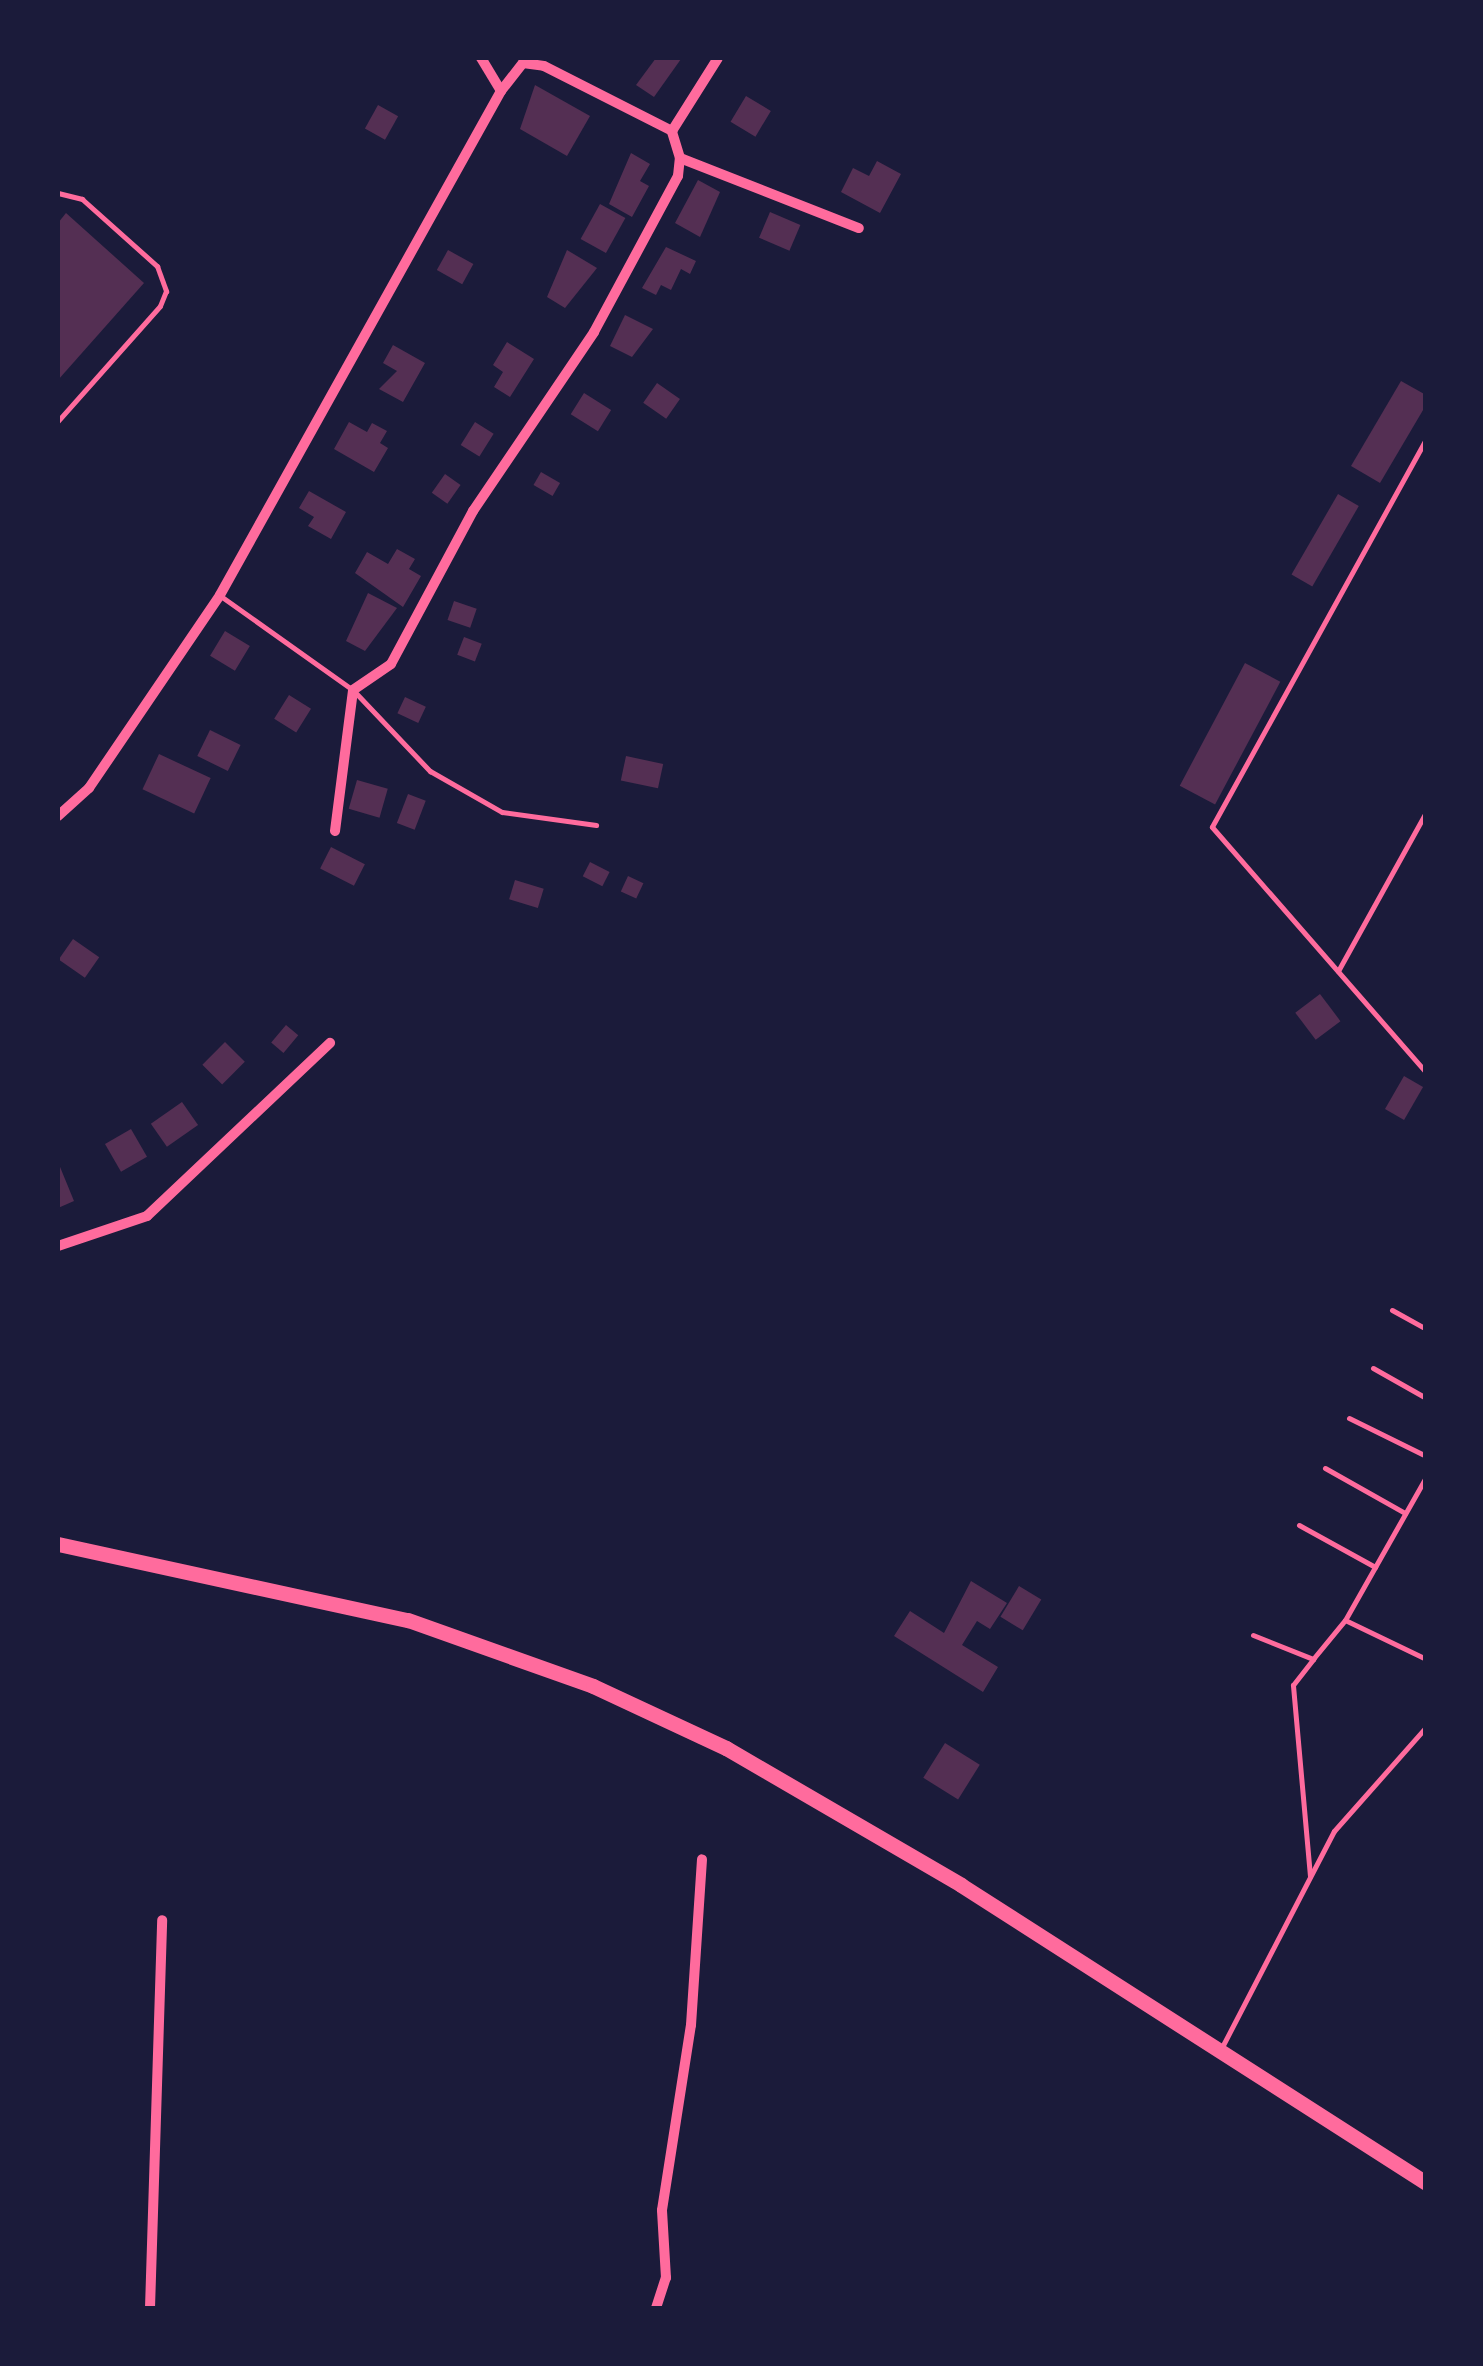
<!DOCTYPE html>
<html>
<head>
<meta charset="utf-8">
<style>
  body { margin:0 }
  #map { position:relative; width:1483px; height:2366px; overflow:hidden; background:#1b1b3a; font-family:Helvetica,sans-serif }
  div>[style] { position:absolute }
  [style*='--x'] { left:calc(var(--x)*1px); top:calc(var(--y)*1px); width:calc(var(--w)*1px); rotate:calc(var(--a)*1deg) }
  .building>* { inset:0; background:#542f53; transform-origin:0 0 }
  .service>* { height:5px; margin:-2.5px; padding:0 2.5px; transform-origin:2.5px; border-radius:2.5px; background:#ff6b9d }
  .minor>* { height:10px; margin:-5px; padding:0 5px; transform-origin:5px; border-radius:5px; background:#ff6b9d }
  .secondary>* { height:15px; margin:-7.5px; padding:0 7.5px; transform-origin:7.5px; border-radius:7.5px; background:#ff6b9d }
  span { translate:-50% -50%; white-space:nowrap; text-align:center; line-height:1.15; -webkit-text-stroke:9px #1b1b3a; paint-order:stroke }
  .frame { position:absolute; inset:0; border:60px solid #1b1b3a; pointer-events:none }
</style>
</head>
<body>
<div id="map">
  <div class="building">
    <i style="clip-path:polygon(656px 58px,681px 59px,654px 97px,636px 85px)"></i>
    <i style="clip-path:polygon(535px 85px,590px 116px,567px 156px,520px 129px)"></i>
    <i style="left:746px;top:96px;width:29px;height:30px;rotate:31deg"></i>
    <i style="left:378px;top:105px;width:23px;height:27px;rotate:29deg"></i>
    <i style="clip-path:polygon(631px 153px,650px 164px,640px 181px,649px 186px,632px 217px,609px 204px)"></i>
    <i style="clip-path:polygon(877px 161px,901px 174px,880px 213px,841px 192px,853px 168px,869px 176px)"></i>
    <i style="clip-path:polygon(698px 180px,720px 192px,700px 237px,675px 223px)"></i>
    <i style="left:600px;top:204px;width:29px;height:40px;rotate:29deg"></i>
    <i style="left:770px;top:212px;width:33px;height:28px;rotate:23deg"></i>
    <i style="clip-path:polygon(66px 213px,144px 283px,58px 380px,58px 223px)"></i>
    <i style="clip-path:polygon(666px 247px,696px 261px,690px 274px,681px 269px,671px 290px,661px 285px,656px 295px,642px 288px)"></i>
    <i style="left:448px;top:250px;width:29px;height:23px;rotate:29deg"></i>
    <i style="clip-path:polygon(567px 250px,597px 268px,565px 308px,547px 297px)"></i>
    <i style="clip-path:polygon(625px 315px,653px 329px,632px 357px,610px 346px)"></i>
    <i style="clip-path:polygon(507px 342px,534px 359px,510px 397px,494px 387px,503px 372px,493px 365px)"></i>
    <i style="clip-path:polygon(393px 345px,425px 363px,403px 402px,379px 389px,397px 371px,383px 363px)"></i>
    <i style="clip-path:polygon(1401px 381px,1426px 395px,1426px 405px,1380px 483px,1351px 466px)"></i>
    <i style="left:657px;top:383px;width:28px;height:24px;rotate:35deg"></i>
    <i style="left:584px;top:393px;width:32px;height:25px;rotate:32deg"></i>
    <i style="clip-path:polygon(349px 422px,367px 432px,372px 423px,387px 431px,380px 443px,388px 448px,374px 472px,334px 449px)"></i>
    <i style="left:475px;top:422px;width:22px;height:27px;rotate:32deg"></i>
    <i style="left:541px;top:472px;width:22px;height:15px;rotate:30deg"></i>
    <i style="left:445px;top:474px;width:19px;height:23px;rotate:35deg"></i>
    <i style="clip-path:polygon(309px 491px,346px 512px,331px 539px,308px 526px,314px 517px,299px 508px)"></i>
    <i style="left:1338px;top:494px;width:24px;height:93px;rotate:30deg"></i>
    <i style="clip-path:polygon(397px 549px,415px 559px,409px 569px,421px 576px,403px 607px,355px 573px,367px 552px,388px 564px)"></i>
    <i style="clip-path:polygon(368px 593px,397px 608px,365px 651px,346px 641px)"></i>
    <i style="left:454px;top:601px;width:24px;height:20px;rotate:19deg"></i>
    <i style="left:225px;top:631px;width:29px;height:29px;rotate:31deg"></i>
    <i style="left:464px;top:637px;width:19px;height:19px;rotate:21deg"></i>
    <i style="left:1245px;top:663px;width:40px;height:139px;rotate:28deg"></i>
    <i style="left:289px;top:695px;width:26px;height:28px;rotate:32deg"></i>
    <i style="left:405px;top:697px;width:23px;height:18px;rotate:25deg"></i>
    <i style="left:210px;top:730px;width:34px;height:29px;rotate:26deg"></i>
    <i style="left:159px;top:754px;width:57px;height:39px;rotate:25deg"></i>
    <i style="left:626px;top:756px;width:38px;height:25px;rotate:12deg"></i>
    <i style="left:357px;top:780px;width:32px;height:30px;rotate:16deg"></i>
    <i style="left:408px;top:794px;width:19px;height:31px;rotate:21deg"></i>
    <i style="left:331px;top:847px;width:38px;height:24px;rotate:27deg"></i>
    <i style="left:590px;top:862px;width:22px;height:16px;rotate:27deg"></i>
    <i style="left:628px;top:876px;width:17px;height:17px;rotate:25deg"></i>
    <i style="left:515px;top:880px;width:30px;height:20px;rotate:17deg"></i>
    <i style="left:73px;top:939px;width:32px;height:25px;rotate:35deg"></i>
    <i style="left:1320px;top:994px;width:34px;height:31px;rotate:53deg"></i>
    <i style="left:286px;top:1025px;width:16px;height:23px;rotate:40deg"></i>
    <i style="left:225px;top:1042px;width:28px;height:32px;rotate:45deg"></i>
    <i style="left:1404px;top:1076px;width:22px;height:38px;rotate:30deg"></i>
    <i style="left:182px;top:1102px;width:28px;height:38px;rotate:55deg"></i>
    <i style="left:131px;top:1129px;width:32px;height:30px;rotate:60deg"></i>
    <i style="clip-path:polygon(58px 1162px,74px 1201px,58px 1208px)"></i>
    <i style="clip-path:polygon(971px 1581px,1007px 1603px,990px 1629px,977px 1621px,962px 1645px,998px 1667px,983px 1692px,894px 1636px,910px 1611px,944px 1633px)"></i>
    <i style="left:1019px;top:1586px;width:26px;height:36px;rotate:31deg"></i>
    <i style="left:945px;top:1743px;width:41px;height:41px;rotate:32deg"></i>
  </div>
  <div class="service">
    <i style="--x:58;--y:193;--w:25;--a:14"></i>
    <i style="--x:82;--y:199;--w:101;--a:41.8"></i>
    <i style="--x:157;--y:266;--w:27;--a:70"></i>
    <i style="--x:166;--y:291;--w:16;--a:112"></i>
    <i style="--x:160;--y:306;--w:154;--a:131.6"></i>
    <i style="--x:1426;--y:439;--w:443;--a:118.9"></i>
    <i style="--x:1212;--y:827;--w:325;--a:48.9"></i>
    <i style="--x:222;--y:597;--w:161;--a:35.4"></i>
    <i style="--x:353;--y:690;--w:112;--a:46.5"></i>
    <i style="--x:430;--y:771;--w:83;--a:29.7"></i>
    <i style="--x:502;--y:812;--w:95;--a:7.9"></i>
    <i style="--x:1338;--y:971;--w:182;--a:-61"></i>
    <i style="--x:1392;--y:1310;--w:39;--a:29"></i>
    <i style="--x:1373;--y:1368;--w:61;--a:29.5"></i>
    <i style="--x:1349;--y:1418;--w:86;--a:26.3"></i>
    <i style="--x:1325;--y:1468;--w:92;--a:29.4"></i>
    <i style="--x:1426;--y:1477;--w:164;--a:119.5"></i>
    <i style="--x:1345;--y:1620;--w:90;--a:25.7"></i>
    <i style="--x:1299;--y:1525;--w:87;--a:28.9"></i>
    <i style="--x:1253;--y:1635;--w:65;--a:21.8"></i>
    <i style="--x:1313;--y:1659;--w:50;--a:-50.6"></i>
    <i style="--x:1310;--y:1876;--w:192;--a:-95.1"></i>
    <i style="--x:1293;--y:1685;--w:33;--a:-52"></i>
    <i style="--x:1222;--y:2047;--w:243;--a:-62.6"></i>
    <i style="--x:1334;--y:1831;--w:139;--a:-48.5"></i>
  </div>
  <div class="minor">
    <i style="--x:501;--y:91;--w:36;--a:-52"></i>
    <i style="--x:523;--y:63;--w:21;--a:8"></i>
    <i style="--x:544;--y:66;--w:144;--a:26.9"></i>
    <i style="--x:680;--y:158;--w:192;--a:21.4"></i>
    <i style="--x:58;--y:816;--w:42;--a:-42.1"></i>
    <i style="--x:89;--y:788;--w:233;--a:-55.8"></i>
    <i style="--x:220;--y:595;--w:577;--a:-60.86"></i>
    <i style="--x:501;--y:91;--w:39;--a:-121"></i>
    <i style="--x:335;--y:831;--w:142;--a:-82.7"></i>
    <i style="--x:353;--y:690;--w:46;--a:-34.4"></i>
    <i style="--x:391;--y:664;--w:174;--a:-61.8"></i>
    <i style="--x:473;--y:511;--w:216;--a:-55.9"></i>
    <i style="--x:594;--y:332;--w:177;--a:-61.7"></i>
    <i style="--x:678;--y:176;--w:18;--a:-84"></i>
    <i style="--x:680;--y:158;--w:28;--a:-107"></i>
    <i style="--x:672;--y:131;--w:86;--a:-57.8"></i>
    <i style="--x:58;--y:1246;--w:94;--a:-18.6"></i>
    <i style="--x:147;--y:1216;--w:252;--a:-43.4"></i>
    <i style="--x:150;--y:2308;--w:388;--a:-88.2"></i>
    <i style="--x:656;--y:2308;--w:32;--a:-72"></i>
    <i style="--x:666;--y:2278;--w:68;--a:-93.4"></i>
    <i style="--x:662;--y:2210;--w:187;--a:-81.1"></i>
    <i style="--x:691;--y:2025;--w:166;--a:-86.2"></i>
  </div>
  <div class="secondary">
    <i style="--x:58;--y:1544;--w:358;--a:12.3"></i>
    <i style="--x:408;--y:1620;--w:196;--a:19.6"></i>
    <i style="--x:593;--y:1686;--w:147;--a:25"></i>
    <i style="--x:726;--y:1748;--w:272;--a:30.2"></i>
    <i style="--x:961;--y:1885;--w:552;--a:32.65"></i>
  </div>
  <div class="frame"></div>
</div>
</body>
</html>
